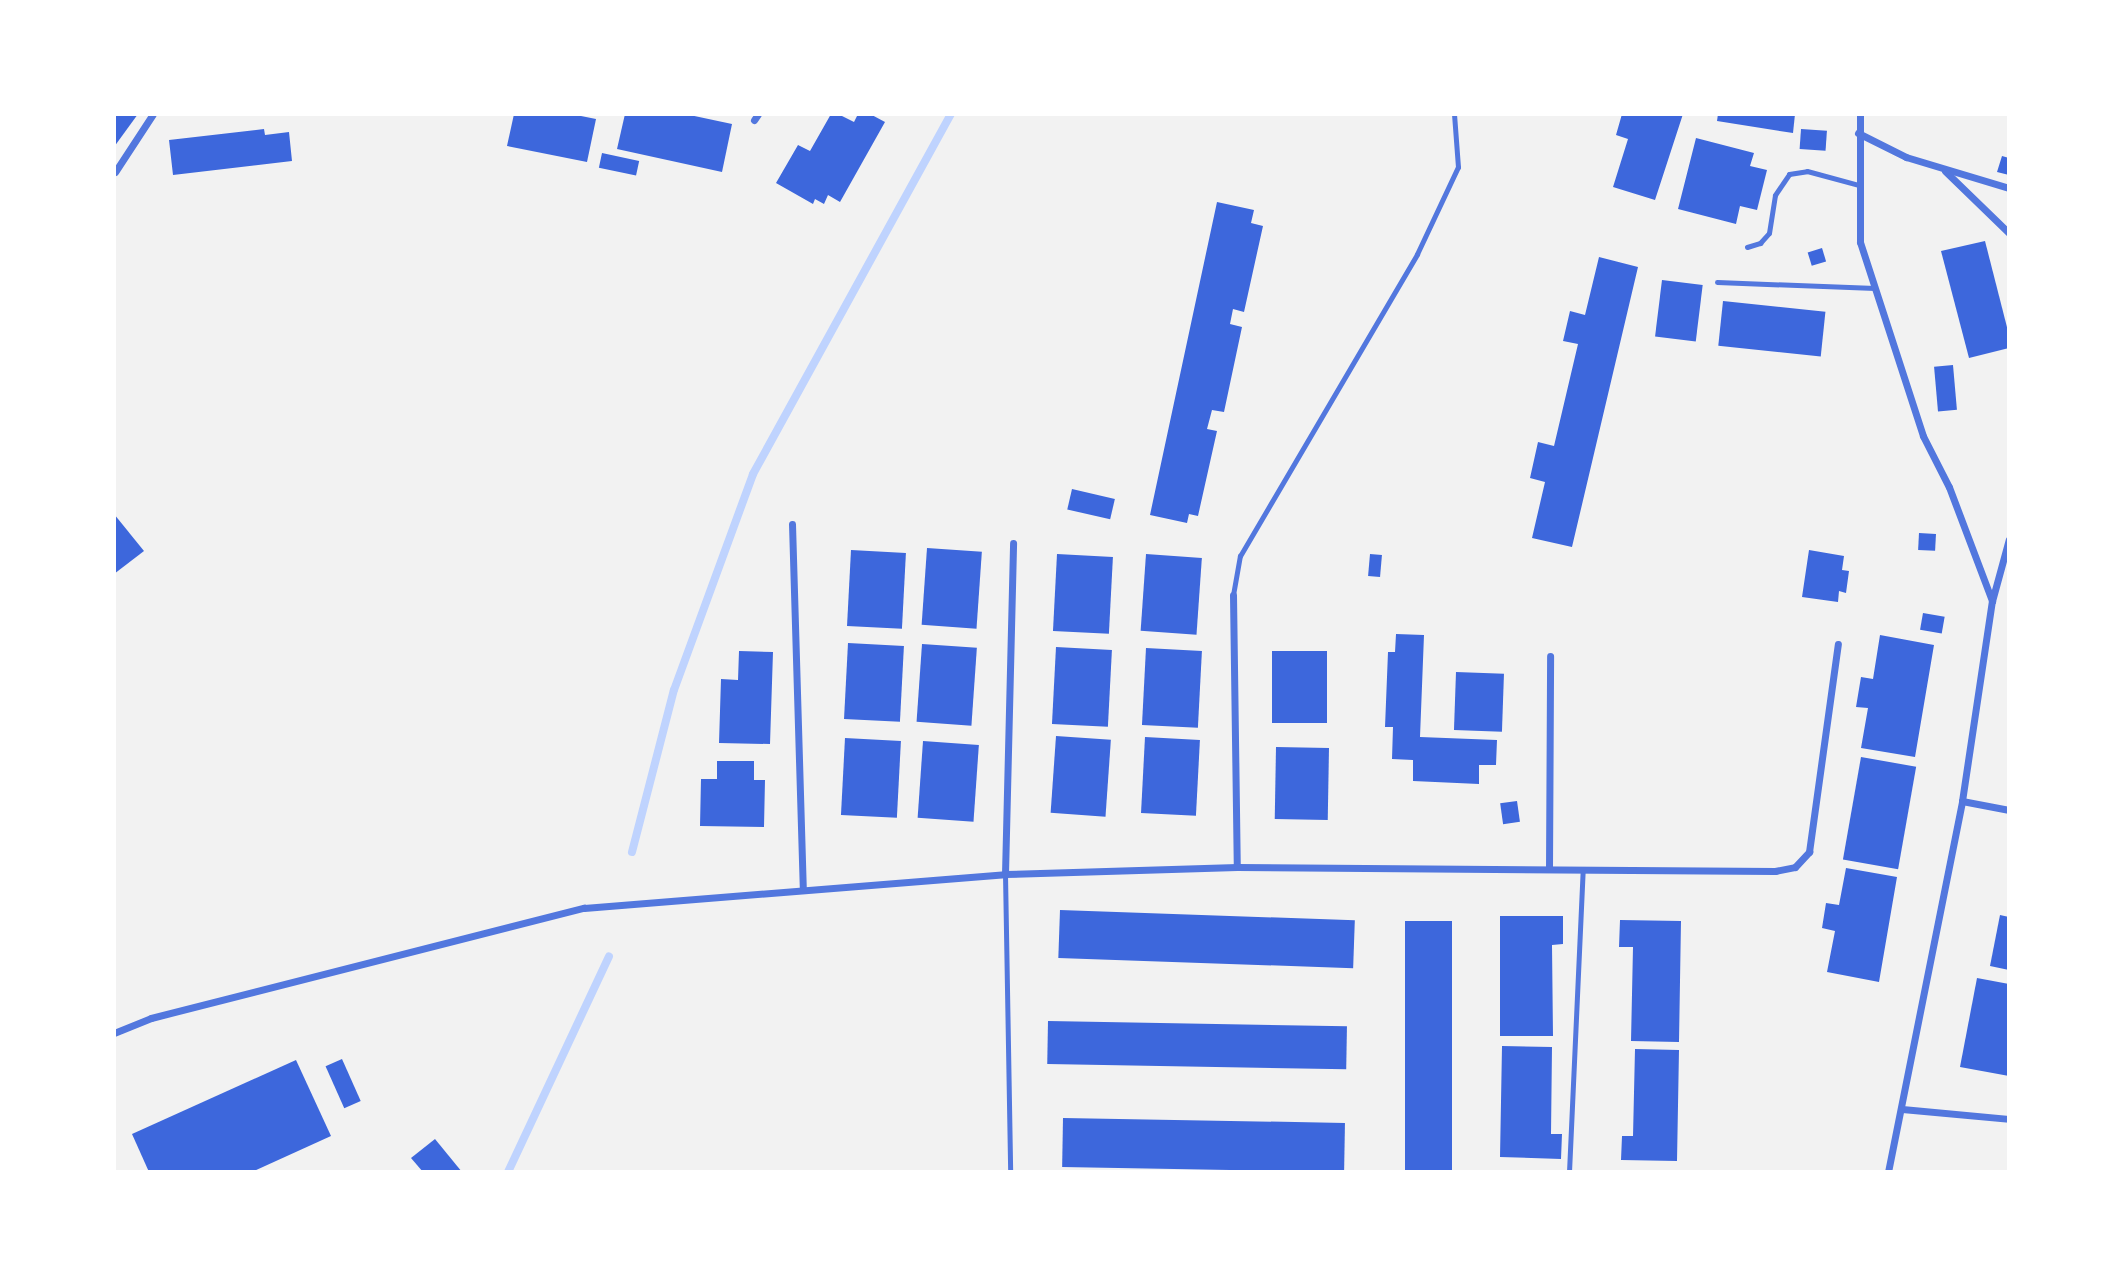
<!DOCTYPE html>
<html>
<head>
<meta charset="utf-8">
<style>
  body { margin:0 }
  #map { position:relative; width:2123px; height:1286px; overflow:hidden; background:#f2f2f2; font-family:Literata,serif }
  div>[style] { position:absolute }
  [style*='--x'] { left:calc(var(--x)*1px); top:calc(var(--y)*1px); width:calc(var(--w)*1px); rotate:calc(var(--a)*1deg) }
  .stream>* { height:8px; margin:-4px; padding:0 4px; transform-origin:4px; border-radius:4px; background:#bfd3fe }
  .building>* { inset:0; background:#3d67dc; transform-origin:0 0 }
  .service>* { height:5px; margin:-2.5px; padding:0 2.5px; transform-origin:2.5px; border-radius:2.5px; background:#5277de }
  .minor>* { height:7px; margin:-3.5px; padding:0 3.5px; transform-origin:3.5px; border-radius:3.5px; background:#5277de }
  span { translate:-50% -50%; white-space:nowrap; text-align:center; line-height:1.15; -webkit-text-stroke:5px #fff; paint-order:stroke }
  .frame { position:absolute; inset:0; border:116px solid #fff; pointer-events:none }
</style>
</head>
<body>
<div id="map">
  <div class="stream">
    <i style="--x:632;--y:852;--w:167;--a:-75.5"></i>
    <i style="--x:674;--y:690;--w:230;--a:-69.9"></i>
    <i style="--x:753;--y:474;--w:411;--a:-61.2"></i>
    <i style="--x:508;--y:1172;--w:238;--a:-64.9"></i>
  </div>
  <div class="building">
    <i style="clip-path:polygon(114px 114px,138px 114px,114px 147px)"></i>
    <i style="clip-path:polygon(514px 114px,571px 114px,596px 119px,587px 162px,507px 146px)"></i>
    <i style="clip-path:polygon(625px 114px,685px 114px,732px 124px,722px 172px,617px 149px)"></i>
    <i style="clip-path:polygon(831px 114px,838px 114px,854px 122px,858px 114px,870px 114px,885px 122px,840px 202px,828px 195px,824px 204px,815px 199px,813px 204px,776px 183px,798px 145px,810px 151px)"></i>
    <i style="clip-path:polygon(1622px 114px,1683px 114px,1655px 200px,1613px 187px,1628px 139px,1616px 135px)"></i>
    <i style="clip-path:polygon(1718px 114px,1795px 114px,1793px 133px,1717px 121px)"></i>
    <i style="clip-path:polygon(264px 129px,265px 135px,289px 132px,292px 161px,173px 175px,169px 140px)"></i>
    <i style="left:1801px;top:129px;width:26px;height:20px;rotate:4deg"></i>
    <i style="clip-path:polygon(1696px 138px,1754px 153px,1750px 166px,1767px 170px,1757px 210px,1740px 206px,1736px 224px,1678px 209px)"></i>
    <i style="left:602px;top:153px;width:38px;height:15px;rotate:12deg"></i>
    <i style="clip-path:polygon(2002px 156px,2009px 158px,2009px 175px,1997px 172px)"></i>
    <i style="clip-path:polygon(1217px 202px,1254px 210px,1251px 223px,1263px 226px,1244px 312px,1233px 309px,1230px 324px,1242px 327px,1224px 412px,1212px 410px,1207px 429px,1217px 431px,1198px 516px,1189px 514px,1187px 523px,1150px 515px)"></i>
    <i style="clip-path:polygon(1985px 241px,2009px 335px,2009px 348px,1969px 358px,1941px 251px)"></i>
    <i style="left:1822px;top:248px;width:14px;height:15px;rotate:73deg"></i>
    <i style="clip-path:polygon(1599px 257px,1638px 267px,1572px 547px,1532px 538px,1545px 482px,1530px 478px,1538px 442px,1554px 446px,1578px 344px,1563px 341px,1570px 311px,1585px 315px)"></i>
    <i style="left:1662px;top:280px;width:41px;height:57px;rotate:7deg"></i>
    <i style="left:1723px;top:301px;width:103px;height:45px;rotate:6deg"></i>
    <i style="left:1953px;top:365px;width:45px;height:19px;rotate:85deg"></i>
    <i style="left:1072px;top:489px;width:44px;height:21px;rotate:13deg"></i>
    <i style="clip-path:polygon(114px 514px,144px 551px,114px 574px)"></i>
    <i style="left:1919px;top:533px;width:17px;height:17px;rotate:3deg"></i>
    <i style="left:927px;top:548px;width:55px;height:77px;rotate:4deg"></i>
    <i style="left:851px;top:550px;width:55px;height:76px;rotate:3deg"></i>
    <i style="clip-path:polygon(1809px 550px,1844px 556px,1842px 570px,1849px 571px,1846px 593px,1839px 591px,1838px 602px,1802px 597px)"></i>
    <i style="left:1057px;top:554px;width:56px;height:77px;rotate:3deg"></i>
    <i style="left:1146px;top:554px;width:56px;height:77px;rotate:4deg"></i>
    <i style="left:1370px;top:554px;width:12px;height:22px;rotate:5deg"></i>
    <i style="left:1923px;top:613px;width:22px;height:17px;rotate:10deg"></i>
    <i style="clip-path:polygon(1396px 634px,1424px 635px,1420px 737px,1497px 740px,1496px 765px,1479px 765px,1479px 784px,1413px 781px,1413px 760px,1392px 759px,1393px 727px,1385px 727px,1388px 652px,1395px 652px)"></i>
    <i style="clip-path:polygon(1880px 635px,1934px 645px,1915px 757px,1861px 748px,1868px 708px,1856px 707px,1861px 677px,1873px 679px)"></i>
    <i style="left:848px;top:643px;width:56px;height:76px;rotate:3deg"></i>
    <i style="left:922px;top:644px;width:55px;height:78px;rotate:4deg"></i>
    <i style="left:1056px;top:647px;width:56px;height:77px;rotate:3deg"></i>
    <i style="left:1146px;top:648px;width:56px;height:77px;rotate:3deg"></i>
    <i style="clip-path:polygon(739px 651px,773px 652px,770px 744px,719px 743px,721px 679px,738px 680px)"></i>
    <i style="left:1272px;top:651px;width:55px;height:72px"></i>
    <i style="left:1456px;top:672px;width:48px;height:58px;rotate:2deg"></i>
    <i style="left:1056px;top:736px;width:55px;height:77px;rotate:4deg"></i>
    <i style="left:1145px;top:737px;width:55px;height:76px;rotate:3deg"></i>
    <i style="left:845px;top:738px;width:56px;height:77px;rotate:3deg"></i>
    <i style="left:923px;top:741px;width:56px;height:77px;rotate:4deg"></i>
    <i style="left:1276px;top:747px;width:53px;height:72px;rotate:1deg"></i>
    <i style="left:1861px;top:757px;width:56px;height:104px;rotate:10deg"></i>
    <i style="clip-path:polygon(717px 761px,754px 761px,754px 780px,765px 780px,764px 827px,700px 826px,701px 779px,717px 779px)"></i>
    <i style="left:1517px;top:801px;width:21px;height:17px;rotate:82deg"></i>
    <i style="clip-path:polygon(1846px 868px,1897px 877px,1879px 982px,1827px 972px,1835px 931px,1822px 928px,1826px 903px,1839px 905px)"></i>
    <i style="left:1060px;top:910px;width:295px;height:48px;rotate:2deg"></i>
    <i style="clip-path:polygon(2000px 915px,2009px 917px,2009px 970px,1990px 966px)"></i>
    <i style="clip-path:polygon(1500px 916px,1563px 916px,1563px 944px,1552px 945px,1553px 1036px,1500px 1036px)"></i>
    <i style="clip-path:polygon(1620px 920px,1681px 921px,1679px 1042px,1631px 1041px,1633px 947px,1619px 947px)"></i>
    <i style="left:1405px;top:921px;width:47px;height:251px"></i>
    <i style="clip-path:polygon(1977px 978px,2009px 984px,2009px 1076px,1960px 1067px)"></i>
    <i style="left:1048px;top:1021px;width:299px;height:43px;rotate:1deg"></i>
    <i style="clip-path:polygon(1502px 1046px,1552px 1047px,1551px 1134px,1562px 1134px,1561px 1159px,1500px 1157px)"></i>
    <i style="clip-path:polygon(1635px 1049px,1679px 1050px,1677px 1161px,1621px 1160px,1622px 1136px,1633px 1136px)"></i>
    <i style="left:342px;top:1059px;width:46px;height:18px;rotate:66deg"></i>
    <i style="clip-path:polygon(296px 1060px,331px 1136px,252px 1172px,149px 1172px,132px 1134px)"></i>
    <i style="left:1063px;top:1118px;width:282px;height:49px;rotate:1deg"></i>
    <i style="clip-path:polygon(435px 1139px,462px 1172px,423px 1172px,411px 1158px)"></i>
  </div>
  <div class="service">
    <i style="--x:1747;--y:247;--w:14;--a:-17"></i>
    <i style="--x:1760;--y:243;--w:13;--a:-48"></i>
    <i style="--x:1769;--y:233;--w:38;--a:-81"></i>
    <i style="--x:1775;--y:195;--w:25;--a:-56"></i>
    <i style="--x:1789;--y:174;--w:18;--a:-9"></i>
    <i style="--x:1807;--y:171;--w:54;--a:15.1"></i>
    <i style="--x:1717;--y:282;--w:158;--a:2.2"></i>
    <i style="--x:1233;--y:595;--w:40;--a:-80"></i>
    <i style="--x:1240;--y:556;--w:350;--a:-59.6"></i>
    <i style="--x:1417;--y:254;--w:96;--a:-64.8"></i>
    <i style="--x:1458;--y:167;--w:53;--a:-94.3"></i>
    <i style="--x:1005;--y:874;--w:298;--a:89"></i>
    <i style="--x:1569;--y:1172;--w:303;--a:-87.4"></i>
  </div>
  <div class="minor">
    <i style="--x:1860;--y:114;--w:128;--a:90"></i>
    <i style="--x:1860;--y:242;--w:204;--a:72"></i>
    <i style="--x:1923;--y:436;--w:57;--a:63"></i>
    <i style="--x:1949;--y:487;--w:122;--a:69.3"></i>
    <i style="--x:754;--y:120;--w:7;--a:-56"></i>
    <i style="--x:1858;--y:133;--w:54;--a:26.6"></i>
    <i style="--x:1906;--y:157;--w:108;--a:16.8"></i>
    <i style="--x:1945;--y:171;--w:89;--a:44.1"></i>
    <i style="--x:115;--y:172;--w:69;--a:-56.8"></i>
    <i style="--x:792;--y:524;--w:366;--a:88.3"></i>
    <i style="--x:1233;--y:595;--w:272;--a:89.2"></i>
    <i style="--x:1962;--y:801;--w:48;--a:10.8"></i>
    <i style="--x:1549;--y:869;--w:213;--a:-89.7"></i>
    <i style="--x:1005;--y:874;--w:331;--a:-88.6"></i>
    <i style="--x:114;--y:1033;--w:40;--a:-22"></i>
    <i style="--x:151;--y:1018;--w:447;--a:-14.3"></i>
    <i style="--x:584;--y:908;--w:422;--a:-4.6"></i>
    <i style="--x:1005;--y:874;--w:232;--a:-1.7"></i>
    <i style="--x:1237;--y:867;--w:538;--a:0.43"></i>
    <i style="--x:1775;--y:871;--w:20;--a:-11"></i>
    <i style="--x:1795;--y:867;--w:21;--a:-47"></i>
    <i style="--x:1809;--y:852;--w:210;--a:-82.1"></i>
    <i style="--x:1902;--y:1109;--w:107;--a:5.3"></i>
    <i style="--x:1888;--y:1172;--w:378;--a:-78.7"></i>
    <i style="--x:1962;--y:801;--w:202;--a:-81.5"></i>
    <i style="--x:1992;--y:601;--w:64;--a:-74.7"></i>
  </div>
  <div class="frame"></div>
</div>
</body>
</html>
